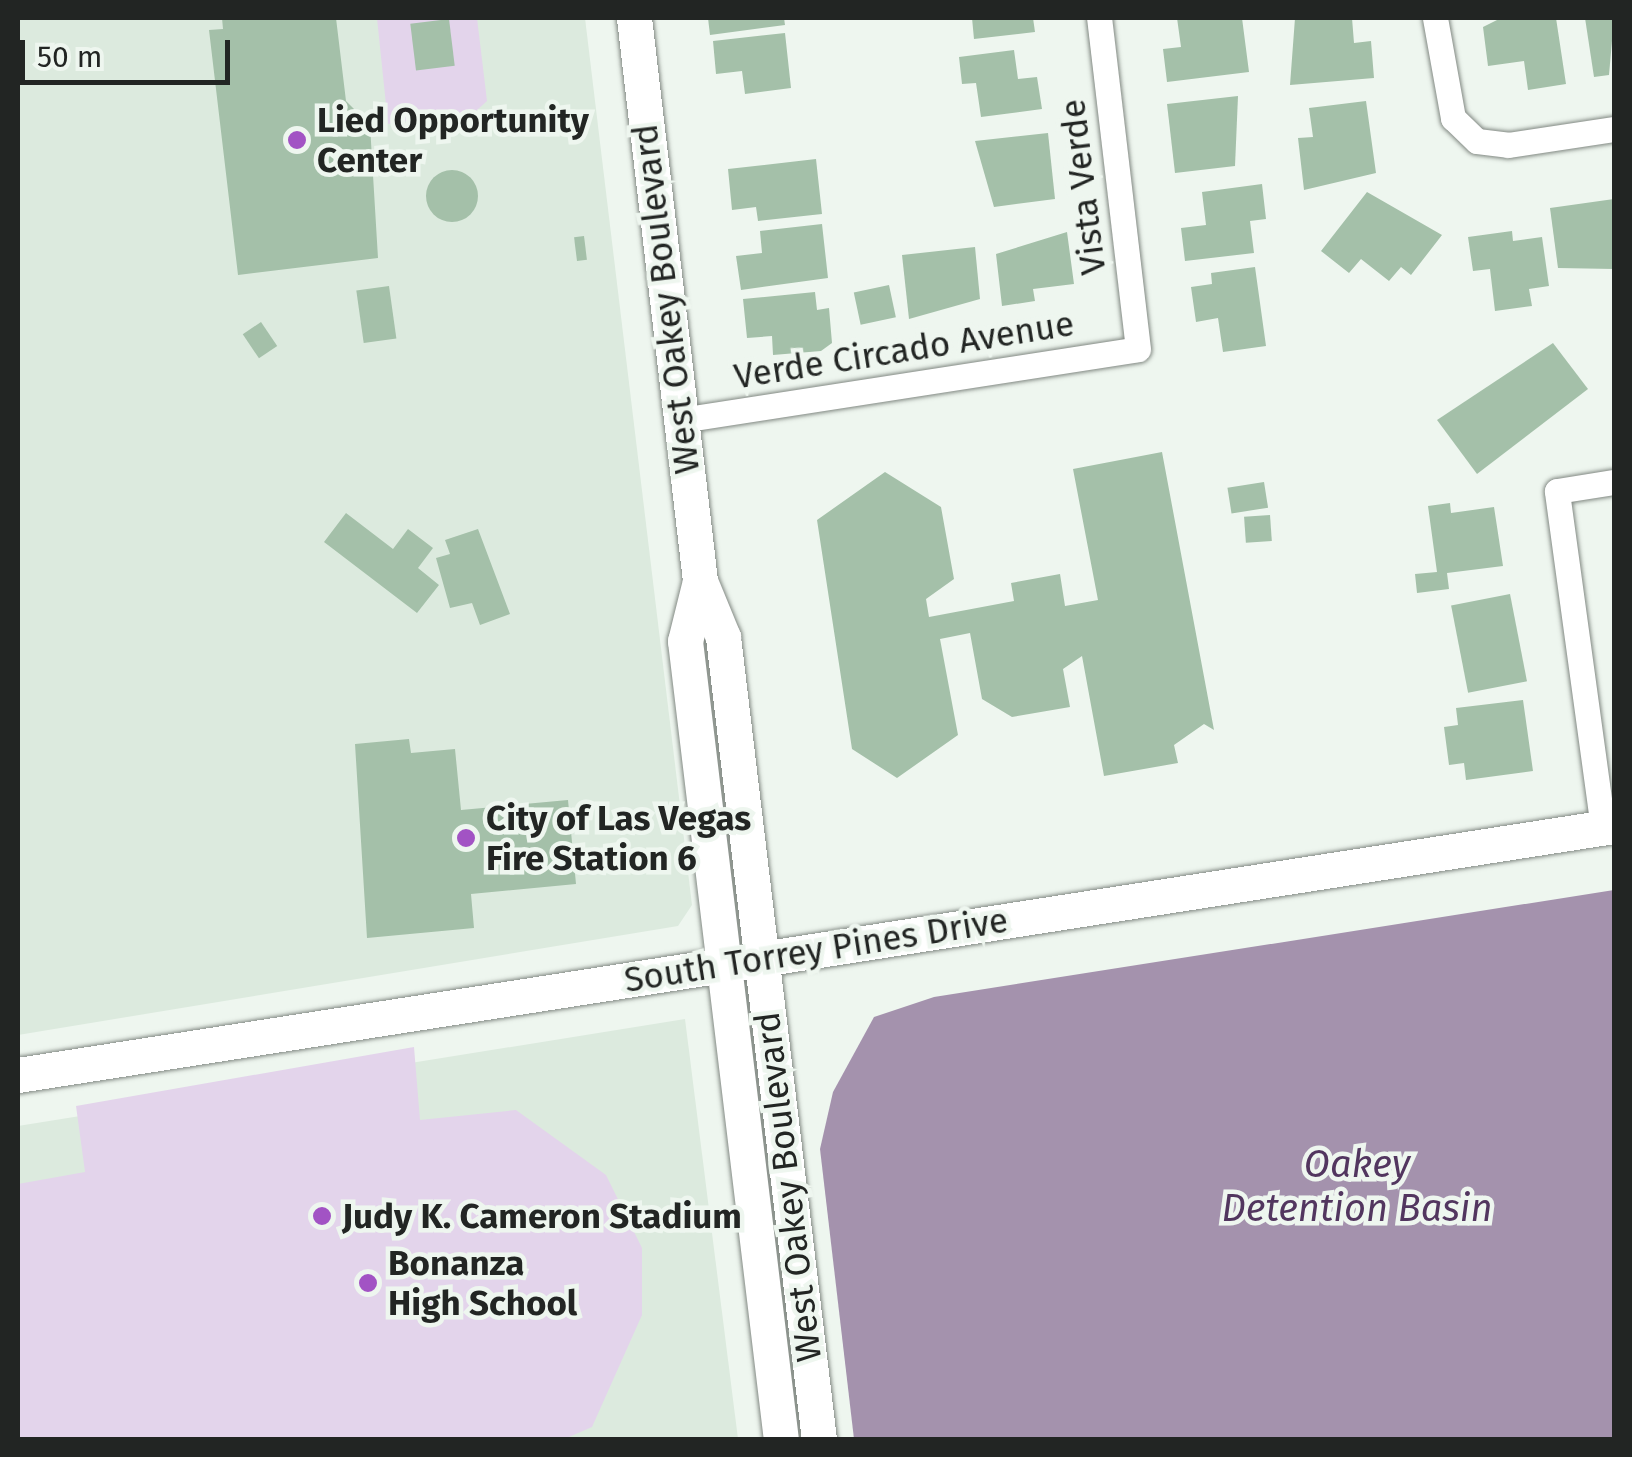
<!DOCTYPE html>
<html>
<head>
<meta charset="utf-8">
<style>
  body { margin:0 }
  #map { position:relative; width:1632px; height:1457px; overflow:hidden; background:#eef6ef; font-family:"Fira Sans",sans-serif }
  div>[style] { position:absolute }
  [style*='--x'] { left:calc(var(--x)*1px); top:calc(var(--y)*1px); width:calc(var(--w)*1px); rotate:calc(var(--a)*1deg) }
  .built>* { inset:0; background:#dceade }
  .green>* { inset:0; background:#e3d4eb }
  .water>* { inset:0; background:#a492ad }
  .building>* { inset:0; background:#a4c0a9; transform-origin:0 0 }
  .round { border-radius:50% }
  .roads { filter:drop-shadow(0 0 2px #828983) drop-shadow(0 0 2px #828983) }
  .minor>* { height:25px; margin:-12.5px; padding:0 12.5px; transform-origin:12.5px; border-radius:12.5px; background:#fff }
  .secondary>* { height:35px; margin:-17.5px; padding:0 17.5px; transform-origin:17.5px; border-radius:17.5px; background:#fff }
  .dots>* { width:28px; height:28px; translate:-50% -50%; box-sizing:border-box; border:5px solid #eef6ef; border-radius:50% }
  span { translate:-50% -50%; white-space:nowrap; text-align:center; line-height:1.15; -webkit-text-stroke:9px #eef6ef; paint-order:stroke }
  .poi-label { font-size:35px; color:#222523; font-weight:700 }
  .left { translate:0 -50%; text-align:left }
  .street-label { font-size:35px; color:#222523 }
  .water-label { font-size:38px; color:#52365f; font-style:italic }
  .frame { position:absolute; inset:0; border:20px solid #222523; pointer-events:none }
  .scale { position:absolute; left:20px; top:40px; width:210px; height:45px; box-sizing:border-box; border:5px solid #222523; border-top:0; padding-left:12px; font-size:30px; line-height:35px; white-space:nowrap; color:#222523; -webkit-text-stroke:8px #eef6ef; paint-order:stroke }
</style>
</head>
<body>
<div id="map">
  <div class="built">
    <i style="clip-path:polygon(18px 18px,585px 18px,692px 905px,678px 926px,18px 1035px)"></i>
    <i style="clip-path:polygon(685px 1019px,738px 1439px,18px 1440px,18px 1126px)"></i>
  </div>
  <div class="green">
    <i style="clip-path:polygon(377px 18px,477px 18px,487px 101px,476px 111px,388px 124px)"></i>
    <i style="clip-path:polygon(414px 1047px,420px 1120px,516px 1110px,606px 1175px,642px 1248px,642px 1315px,592px 1427px,562px 1440px,18px 1439px,18px 1184px,85px 1172px,76px 1106px)"></i>
  </div>
  <div class="water">
    <i style="clip-path:polygon(1614px 890px,1614px 1439px,854px 1439px,820px 1149px,833px 1092px,874px 1017px,934px 997px)"></i>
  </div>
  <div class="building">
    <i style="clip-path:polygon(222px 18px,336px 18px,346px 101px,370px 125px,378px 258px,238px 275px,209px 30px,223px 29px)"></i>
    <i style="clip-path:polygon(708px 18px,784px 18px,785px 25px,710px 35px)"></i>
    <i style="clip-path:polygon(972px 18px,1033px 18px,1035px 32px,974px 39px)"></i>
    <i style="clip-path:polygon(1177px 18px,1242px 18px,1249px 72px,1167px 82px,1163px 49px,1181px 47px)"></i>
    <i style="clip-path:polygon(1295px 18px,1352px 18px,1354px 43px,1371px 41px,1374px 78px,1290px 85px)"></i>
    <i style="clip-path:polygon(1501px 18px,1556px 18px,1566px 84px,1528px 90px,1524px 61px,1488px 66px,1483px 27px)"></i>
    <i style="clip-path:polygon(1585px 18px,1614px 18px,1609px 75px,1594px 77px)"></i>
    <i style="left:449px;top:19px;width:47px;height:39px;rotate:83deg"></i>
    <i style="clip-path:polygon(785px 33px,791px 88px,745px 94px,742px 71px,716px 74px,713px 41px)"></i>
    <i style="clip-path:polygon(1014px 50px,1018px 79px,1037px 77px,1042px 109px,981px 117px,976px 83px,962px 84px,959px 57px)"></i>
    <i style="clip-path:polygon(1238px 96px,1235px 166px,1175px 173px,1167px 104px)"></i>
    <i style="clip-path:polygon(1366px 101px,1376px 173px,1304px 190px,1298px 138px,1313px 137px,1309px 108px)"></i>
    <i style="clip-path:polygon(1048px 133px,1055px 199px,994px 207px,975px 141px)"></i>
    <i style="clip-path:polygon(816px 159px,822px 214px,758px 221px,756px 207px,732px 210px,728px 169px)"></i>
    <i class="round" style="left:426px;top:170px;width:52px;height:52px"></i>
    <i style="clip-path:polygon(1262px 184px,1266px 219px,1250px 221px,1254px 253px,1185px 261px,1181px 228px,1206px 225px,1202px 192px)"></i>
    <i style="clip-path:polygon(1367px 192px,1442px 235px,1411px 275px,1401px 267px,1389px 281px,1361px 259px,1349px 273px,1321px 251px)"></i>
    <i style="clip-path:polygon(1614px 199px,1614px 269px,1558px 268px,1550px 208px)"></i>
    <i style="clip-path:polygon(822px 224px,828px 278px,741px 290px,736px 256px,762px 253px,760px 231px)"></i>
    <i style="clip-path:polygon(1512px 231px,1513px 241px,1542px 237px,1549px 286px,1529px 289px,1532px 306px,1495px 311px,1490px 269px,1473px 271px,1468px 237px)"></i>
    <i style="clip-path:polygon(1067px 232px,1074px 284px,1033px 289px,1035px 301px,1002px 306px,996px 254px)"></i>
    <i style="left:584px;top:236px;width:24px;height:10px;rotate:83deg"></i>
    <i style="clip-path:polygon(975px 247px,980px 299px,909px 319px,902px 255px)"></i>
    <i style="clip-path:polygon(1255px 267px,1266px 346px,1223px 352px,1218px 318px,1196px 322px,1191px 287px,1212px 284px,1211px 273px)"></i>
    <i style="left:889px;top:285px;width:33px;height:36px;rotate:78deg"></i>
    <i style="left:389px;top:286px;width:53px;height:33px;rotate:82deg"></i>
    <i style="clip-path:polygon(815px 292px,817px 310px,829px 308px,832px 343px,821px 351px,773px 355px,772px 336px,747px 338px,743px 299px)"></i>
    <i style="left:261px;top:322px;width:29px;height:22px;rotate:56deg"></i>
    <i style="clip-path:polygon(1553px 343px,1588px 389px,1477px 474px,1437px 420px)"></i>
    <i style="clip-path:polygon(1162px 452px,1214px 730px,1204px 724px,1174px 745px,1178px 763px,1104px 776px,1082px 656px,1063px 669px,1070px 707px,1012px 717px,982px 699px,970px 633px,940px 639px,958px 735px,897px 778px,852px 749px,817px 520px,885px 472px,941px 507px,954px 579px,926px 599px,929px 617px,1014px 601px,1011px 583px,1060px 574px,1065px 606px,1098px 600px,1073px 469px)"></i>
    <i style="left:1264px;top:482px;width:26px;height:37px;rotate:81deg"></i>
    <i style="clip-path:polygon(1450px 503px,1451px 513px,1494px 507px,1503px 566px,1447px 573px,1449px 589px,1417px 593px,1415px 574px,1437px 572px,1428px 506px)"></i>
    <i style="clip-path:polygon(346px 513px,393px 549px,408px 529px,433px 548px,418px 568px,439px 585px,417px 613px,324px 542px)"></i>
    <i style="left:1270px;top:515px;width:26px;height:26px;rotate:86deg"></i>
    <i style="clip-path:polygon(478px 529px,510px 614px,480px 625px,472px 603px,450px 608px,436px 558px,450px 554px,445px 540px)"></i>
    <i style="left:1510px;top:594px;width:89px;height:60px;rotate:79deg"></i>
    <i style="clip-path:polygon(1523px 700px,1533px 771px,1466px 780px,1464px 763px,1449px 765px,1444px 727px,1458px 725px,1456px 708px)"></i>
    <i style="clip-path:polygon(409px 739px,411px 753px,455px 749px,461px 810px,568px 800px,576px 884px,471px 894px,474px 928px,367px 938px,355px 744px)"></i>
  </div>
  <div class="roads">
    <div class="minor">
      <i style="--x:1435;--y:18;--w:102;--a:79.8"></i>
      <i style="--x:1453;--y:118;--w:33;--a:44"></i>
      <i style="--x:1477;--y:141;--w:31;--a:7"></i>
      <i style="--x:1508;--y:145;--w:107;--a:-8.6"></i>
      <i style="--x:681;--y:420;--w:462;--a:-8.8"></i>
      <i style="--x:1138;--y:349;--w:333;--a:-96.7"></i>
      <i style="--x:1603;--y:828;--w:340;--a:-97.8"></i>
      <i style="--x:1557;--y:491;--w:58;--a:-9"></i>
    </div>
    <div class="secondary">
      <i style="--x:634;--y:18;--w:567;--a:83.31"></i>
      <i style="--x:700;--y:581;--w:61;--a:67.7"></i>
      <i style="--x:723;--y:637;--w:809;--a:83.18"></i>
      <i style="--x:700;--y:581;--w:62;--a:104"></i>
      <i style="--x:685;--y:641;--w:805;--a:83.15"></i>
      <i style="--x:18;--y:1075;--w:1615;--a:-8.87"></i>
    </div>
  </div>
  <div class="dots">
    <i style="left:297px;top:140px;background:#a253c4"></i>
    <i style="left:466px;top:838px;background:#a253c4"></i>
    <i style="left:322px;top:1216px;background:#a253c4"></i>
    <i style="left:368px;top:1283px;background:#a253c4"></i>
  </div>
  <div class="poi-label">
    <span class="left" style="left:317px;top:140px">Lied Opportunity<br>Center</span>
    <span class="left" style="left:486px;top:838px">City of Las Vegas<br>Fire Station 6</span>
    <span class="left" style="left:342px;top:1216px">Judy K. Cameron Stadium</span>
    <span class="left" style="left:388px;top:1283px">Bonanza<br>High School</span>
  </div>
  <div class="street-label">
    <span style="left:1083px;top:187px;rotate:-97deg">Vista Verde</span>
    <span style="left:666px;top:299px;rotate:-97deg">West Oakey Boulevard</span>
    <span style="left:904px;top:350px;rotate:-9deg">Verde Circado Avenue</span>
    <span style="left:816px;top:950px;rotate:-9deg">South Torrey Pines Drive</span>
    <span style="left:788px;top:1187px;rotate:-97deg">West Oakey Boulevard</span>
  </div>
  <div class="water-label">
    <span style="left:1357px;top:1187px">Oakey<br>Detention Basin</span>
  </div>
  <div class="frame"></div>
  <div class="scale">50 m</div>
</div>
</body>
</html>
